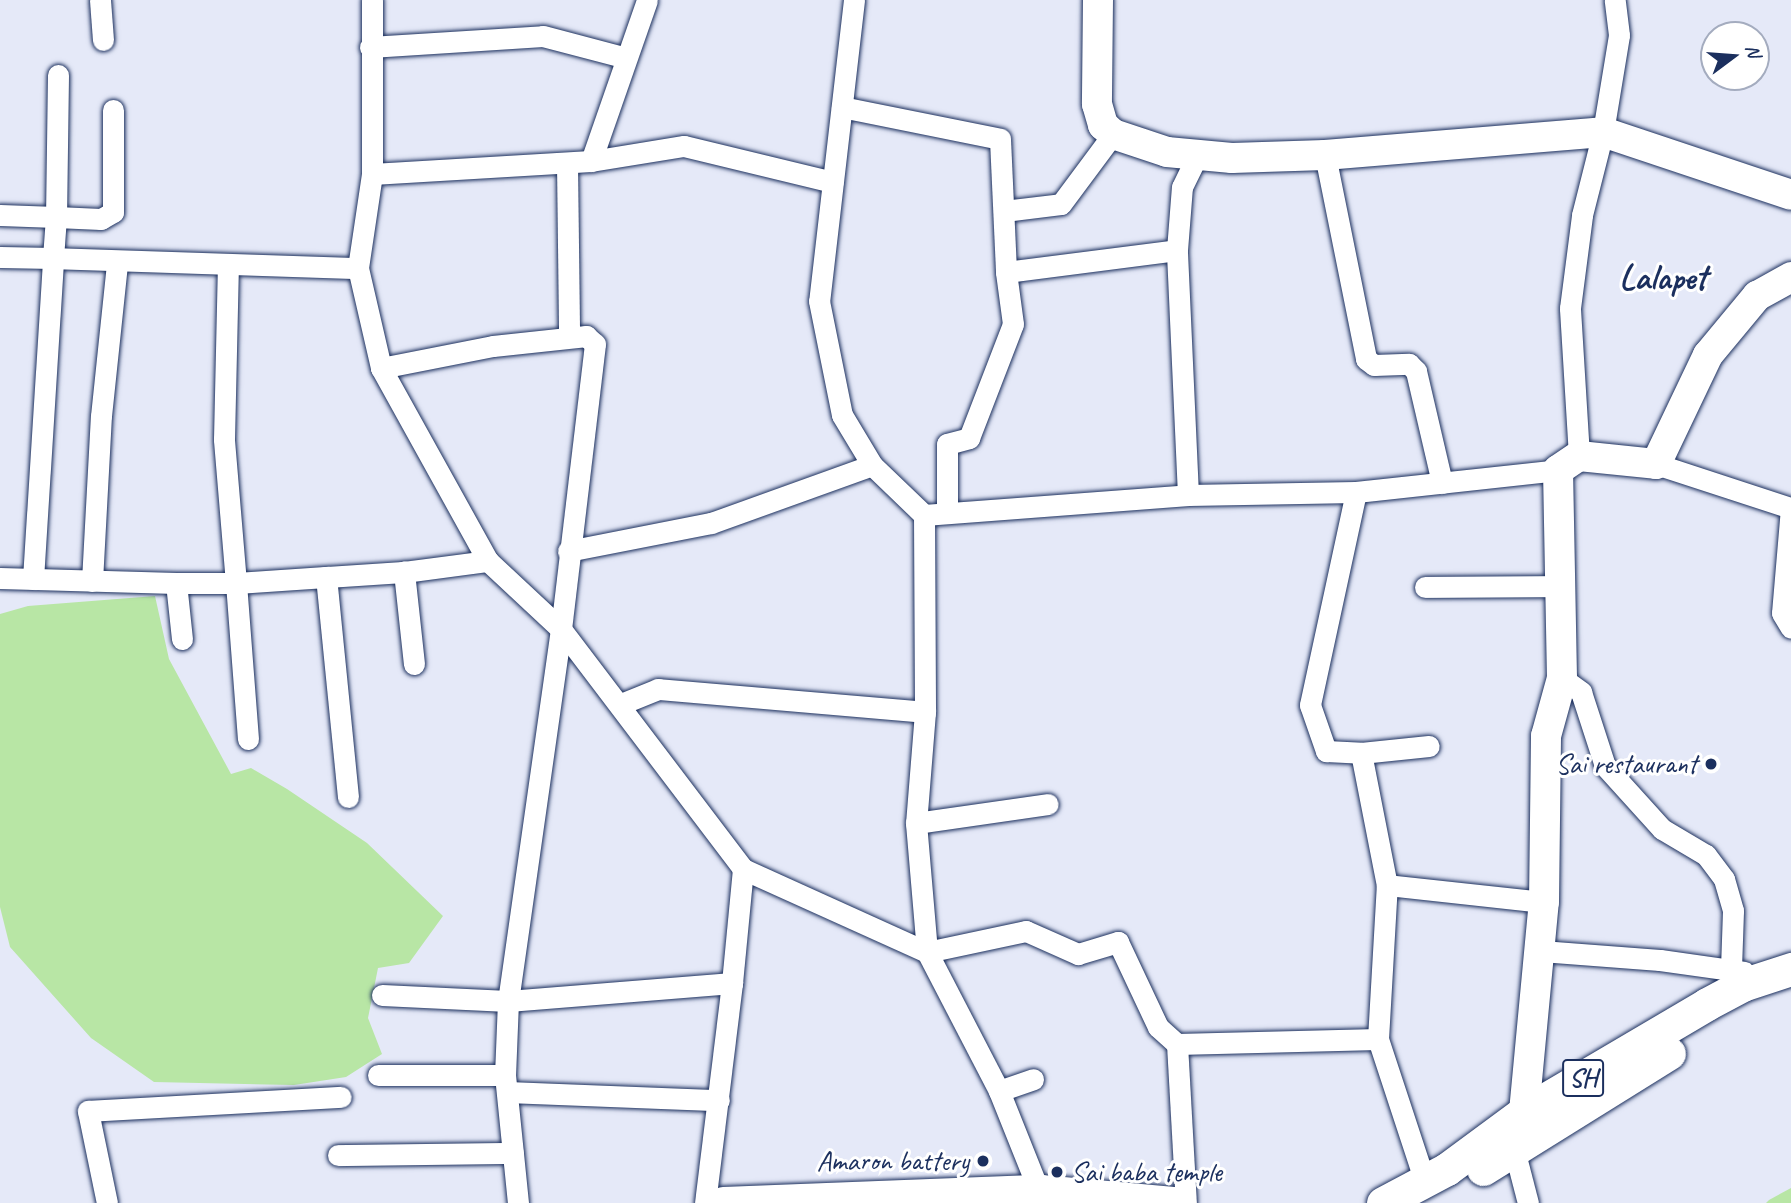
<!DOCTYPE html>
<html>
<head>
<meta charset="utf-8">
<style>
  body { margin:0 }
  #map { position:relative; width:1791px; height:1203px; overflow:hidden; background:#e5e9f8; font-family:Caveat,sans-serif }
  div>[style] { position:absolute }
  [style*='--x'] { left:calc(var(--x)*1px); top:calc(var(--y)*1px); width:calc(var(--w)*1px); rotate:calc(var(--a)*1deg) }
  .green>* { inset:0; background:#b8e6a5 }
  .roads { filter:drop-shadow(0 0 2px #1b2f5e) drop-shadow(0 0 2px #1b2f5e) }
  .street>* { height:21px; margin:-10.5px; padding:0 10.5px; transform-origin:10.5px; border-radius:10.5px; background:#fff }
  .secondary>* { height:30px; margin:-15px; padding:0 15px; transform-origin:15px; border-radius:15px; background:#fff }
  .primary>* { height:33px; margin:-16.5px; padding:0 16.5px; transform-origin:16.5px; border-radius:16.5px; background:#fff }
  .dots>* { width:19px; height:19px; translate:-50% -50%; box-sizing:border-box; border:4px solid #fff; border-radius:50% }
  span { translate:-50% -50%; white-space:nowrap; text-align:center; line-height:1.15; -webkit-text-stroke:6px #fff; paint-order:stroke }
  .shield-label span { padding:2px 5px; background:#fff; border:2px solid; border-radius:5px; -webkit-text-stroke-width:0 }
  .shield-label { font-size:26px; color:#1b2f5e; font-weight:700 }
  .poi-label { font-size:28px; color:#1b2f5e }
  .right { translate:-100% -50%; text-align:right }
  .left { translate:0 -50%; text-align:left }
  .district-label { font-size:35px; color:#1b2f5e; font-weight:700 }
  .north { position:absolute; left:1700px; top:21px; width:70px; height:70px; box-sizing:border-box; background:#fff; border:2px solid #a4acbf; border-radius:50%; rotate:74deg; font-size:19px; font-weight:700; line-height:28px; text-align:center; color:#1b2f5e }
  .north::after { content:''; display:block; margin:auto; width:24px; height:32px; background:#1b2f5e; clip-path:polygon(50% 0,100% 100%,50% 72%,0 100%) }
</style>
</head>
<body>
<div id="map">
  <div class="green">
    <i style="clip-path:polygon(155px 596px,169px 659px,231px 774px,251px 768px,287px 789px,367px 843px,443px 916px,409px 963px,378px 968px,368px 1018px,382px 1054px,346px 1077px,294px 1085px,154px 1082px,91px 1038px,10px 947px,0 907px,0 614px,28px 606px)"></i>
    <i style="clip-path:polygon(1791px 1188px,1791px 1203px,1766px 1203px,1769px 1200px)"></i>
  </div>
  <div class="roads">
    <div class="street">
      <i style="--x:100;--y:0;--w:40;--a:85.7"></i>
      <i style="--x:372;--y:0;--w:174;--a:90"></i>
      <i style="--x:372;--y:174;--w:95;--a:98.5"></i>
      <i style="--x:358;--y:268;--w:103;--a:77"></i>
      <i style="--x:381;--y:368;--w:221;--a:61"></i>
      <i style="--x:488;--y:561;--w:100;--a:43"></i>
      <i style="--x:561;--y:629;--w:301;--a:52.8"></i>
      <i style="--x:743;--y:869;--w:202;--a:24.3"></i>
      <i style="--x:927;--y:952;--w:157;--a:62.6"></i>
      <i style="--x:999;--y:1091;--w:118;--a:68.2"></i>
      <i style="--x:854;--y:0;--w:303;--a:96.6"></i>
      <i style="--x:819;--y:301;--w:116;--a:78.6"></i>
      <i style="--x:842;--y:415;--w:58;--a:59"></i>
      <i style="--x:872;--y:465;--w:72;--a:43.9"></i>
      <i style="--x:924;--y:515;--w:265;--a:-4.3"></i>
      <i style="--x:1188;--y:495;--w:168;--a:-1"></i>
      <i style="--x:1356;--y:492;--w:203;--a:-6.2"></i>
      <i style="--x:370;--y:47;--w:173;--a:-3.6"></i>
      <i style="--x:543;--y:36;--w:86;--a:14.8"></i>
      <i style="--x:58;--y:75;--w:142;--a:90.8"></i>
      <i style="--x:56;--y:217;--w:45;--a:2.5"></i>
      <i style="--x:101;--y:219;--w:14;--a:-30"></i>
      <i style="--x:113;--y:212;--w:102;--a:-90"></i>
      <i style="--x:842;--y:107;--w:161;--a:11.4"></i>
      <i style="--x:1000;--y:139;--w:133;--a:87.4"></i>
      <i style="--x:1006;--y:272;--w:172;--a:-7.3"></i>
      <i style="--x:1325;--y:155;--w:208;--a:78.6"></i>
      <i style="--x:1366;--y:359;--w:10;--a:37"></i>
      <i style="--x:1374;--y:365;--w:35;--a:-2"></i>
      <i style="--x:1409;--y:364;--w:10;--a:45"></i>
      <i style="--x:1416;--y:371;--w:115;--a:76.9"></i>
      <i style="--x:591;--y:161;--w:170;--a:-70.8"></i>
      <i style="--x:567;--y:163;--w:174;--a:89.3"></i>
      <i style="--x:372;--y:174;--w:219;--a:-3.4"></i>
      <i style="--x:591;--y:161;--w:94;--a:-9.2"></i>
      <i style="--x:684;--y:146;--w:153;--a:13.6"></i>
      <i style="--x:1004;--y:211;--w:57;--a:-7"></i>
      <i style="--x:1061;--y:204;--w:87;--a:-53.4"></i>
      <i style="--x:0;--y:215;--w:56;--a:2"></i>
      <i style="--x:56;--y:217;--w:41;--a:94.2"></i>
      <i style="--x:53;--y:258;--w:53;--a:-178.9"></i>
      <i style="--x:381;--y:368;--w:114;--a:-11.1"></i>
      <i style="--x:493;--y:346;--w:94;--a:-6.1"></i>
      <i style="--x:586;--y:336;--w:12;--a:42"></i>
      <i style="--x:595;--y:344;--w:287;--a:96.8"></i>
      <i style="--x:561;--y:629;--w:376;--a:98.1"></i>
      <i style="--x:508;--y:1001;--w:74;--a:92.3"></i>
      <i style="--x:505;--y:1075;--w:129;--a:84.2"></i>
      <i style="--x:1579;--y:456;--w:148;--a:-93.5"></i>
      <i style="--x:1570;--y:308;--w:94;--a:-82.6"></i>
      <i style="--x:1582;--y:215;--w:86;--a:-75.8"></i>
      <i style="--x:1603;--y:132;--w:98;--a:-80.6"></i>
      <i style="--x:1619;--y:35;--w:35;--a:-97"></i>
      <i style="--x:1656;--y:464;--w:142;--a:18.1"></i>
      <i style="--x:1791;--y:508;--w:105;--a:94.9"></i>
      <i style="--x:1782;--y:613;--w:17;--a:59"></i>
      <i style="--x:1356;--y:492;--w:218;--a:102.2"></i>
      <i style="--x:1310;--y:705;--w:49;--a:70.8"></i>
      <i style="--x:1326;--y:751;--w:35;--a:3"></i>
      <i style="--x:1361;--y:753;--w:135;--a:78.9"></i>
      <i style="--x:1188;--y:495;--w:245;--a:-92.6"></i>
      <i style="--x:1177;--y:250;--w:63;--a:-85.5"></i>
      <i style="--x:1182;--y:187;--w:34;--a:-64"></i>
      <i style="--x:947;--y:513;--w:69;--a:-90"></i>
      <i style="--x:947;--y:444;--w:23;--a:-15"></i>
      <i style="--x:969;--y:438;--w:122;--a:-68.9"></i>
      <i style="--x:1013;--y:324;--w:52;--a:-97.7"></i>
      <i style="--x:924;--y:515;--w:197;--a:89.7"></i>
      <i style="--x:925;--y:712;--w:111;--a:94.6"></i>
      <i style="--x:916;--y:823;--w:129;--a:85.1"></i>
      <i style="--x:927;--y:952;--w:101;--a:-12"></i>
      <i style="--x:1026;--y:931;--w:57;--a:23.9"></i>
      <i style="--x:1078;--y:954;--w:42;--a:-16.7"></i>
      <i style="--x:1118;--y:942;--w:94;--a:64.8"></i>
      <i style="--x:1158;--y:1027;--w:25;--a:42"></i>
      <i style="--x:1177;--y:1044;--w:201;--a:-1.4"></i>
      <i style="--x:568;--y:551;--w:146;--a:-11.1"></i>
      <i style="--x:711;--y:523;--w:171;--a:-19.8"></i>
      <i style="--x:0;--y:578;--w:176;--a:1.6"></i>
      <i style="--x:33;--y:579;--w:322;--a:-86.4"></i>
      <i style="--x:53;--y:258;--w:305;--a:1.9"></i>
      <i style="--x:92;--y:581;--w:165;--a:-86.9"></i>
      <i style="--x:101;--y:416;--w:154;--a:-84"></i>
      <i style="--x:1425;--y:587;--w:138;--a:-0.4"></i>
      <i style="--x:182;--y:639;--w:56;--a:-96.1"></i>
      <i style="--x:176;--y:583;--w:60;--a:0"></i>
      <i style="--x:236;--y:583;--w:144;--a:-94.8"></i>
      <i style="--x:224;--y:439;--w:174;--a:-88.7"></i>
      <i style="--x:414;--y:664;--w:93;--a:-96.2"></i>
      <i style="--x:404;--y:572;--w:85;--a:-7.5"></i>
      <i style="--x:1562;--y:678;--w:24;--a:36"></i>
      <i style="--x:1581;--y:692;--w:78;--a:72"></i>
      <i style="--x:1605;--y:766;--w:85;--a:47.9"></i>
      <i style="--x:1662;--y:829;--w:51;--a:30.6"></i>
      <i style="--x:1706;--y:855;--w:30;--a:53"></i>
      <i style="--x:1724;--y:879;--w:33;--a:74"></i>
      <i style="--x:1733;--y:911;--w:56;--a:92"></i>
      <i style="--x:621;--y:704;--w:40;--a:-22"></i>
      <i style="--x:658;--y:689;--w:268;--a:4.9"></i>
      <i style="--x:248;--y:739;--w:156;--a:-94.4"></i>
      <i style="--x:236;--y:583;--w:90;--a:-3.8"></i>
      <i style="--x:1361;--y:753;--w:68;--a:-5.9"></i>
      <i style="--x:348;--y:797;--w:221;--a:-95.7"></i>
      <i style="--x:326;--y:577;--w:78;--a:-3.7"></i>
      <i style="--x:916;--y:823;--w:133;--a:-8.2"></i>
      <i style="--x:1541;--y:951;--w:119;--a:4.3"></i>
      <i style="--x:1660;--y:960;--w:85;--a:8.1"></i>
      <i style="--x:382;--y:995;--w:126;--a:2.7"></i>
      <i style="--x:508;--y:1001;--w:225;--a:-4.6"></i>
      <i style="--x:732;--y:983;--w:115;--a:-84.5"></i>
      <i style="--x:1177;--y:1044;--w:159;--a:86.8"></i>
      <i style="--x:378;--y:1075;--w:127;--a:0"></i>
      <i style="--x:999;--y:1091;--w:36;--a:-19"></i>
      <i style="--x:507;--y:1092;--w:212;--a:2.2"></i>
      <i style="--x:1514;--y:1149;--w:56;--a:75.5"></i>
      <i style="--x:338;--y:1155;--w:175;--a:-0.7"></i>
      <i style="--x:1425;--y:1182;--w:151;--a:-108.2"></i>
      <i style="--x:1378;--y:1039;--w:154;--a:-86.7"></i>
      <i style="--x:1387;--y:885;--w:158;--a:6.2"></i>
      <i style="--x:107;--y:1203;--w:94;--a:-101.7"></i>
      <i style="--x:88;--y:1111;--w:253;--a:-3.2"></i>
      <i style="--x:705;--y:1203;--w:222;--a:-83"></i>
    </div>
    <div class="secondary">
      <i style="--x:1098;--y:0;--w:104;--a:90.6"></i>
      <i style="--x:1097;--y:104;--w:22;--a:74"></i>
      <i style="--x:1103;--y:125;--w:13;--a:42"></i>
      <i style="--x:1113;--y:134;--w:57;--a:18.4"></i>
      <i style="--x:1167;--y:152;--w:65;--a:5.3"></i>
      <i style="--x:1232;--y:158;--w:93;--a:-1.8"></i>
      <i style="--x:1325;--y:155;--w:279;--a:-4.7"></i>
      <i style="--x:1603;--y:132;--w:198;--a:18.5"></i>
      <i style="--x:1524;--y:1112;--w:211;--a:-84.6"></i>
      <i style="--x:1544;--y:902;--w:166;--a:-89.3"></i>
      <i style="--x:1546;--y:736;--w:60;--a:-74.6"></i>
      <i style="--x:1562;--y:678;--w:208;--a:-91.1"></i>
      <i style="--x:1558;--y:470;--w:25;--a:-34"></i>
      <i style="--x:1579;--y:456;--w:77;--a:5.9"></i>
      <i style="--x:1656;--y:464;--w:121;--a:-64.5"></i>
      <i style="--x:1708;--y:355;--w:77;--a:-50.3"></i>
      <i style="--x:1757;--y:296;--w:39;--a:-29"></i>
    </div>
    <div class="primary">
      <i style="--x:1483;--y:1169;--w:219;--a:-31.9"></i>
      <i style="--x:723;--y:1203;--w:317;--a:-2.2"></i>
      <i style="--x:1040;--y:1191;--w:136;--a:5.1"></i>
      <i style="--x:1383;--y:1203;--w:72;--a:-28"></i>
      <i style="--x:1447;--y:1169;--w:96;--a:-36.5"></i>
      <i style="--x:1524;--y:1112;--w:212;--a:-30.5"></i>
      <i style="--x:1707;--y:1004;--w:40;--a:-28"></i>
      <i style="--x:1742;--y:985;--w:52;--a:-18.1"></i>
    </div>
  </div>
  <div class="dots">
    <i style="left:1711px;top:764px;background:#1b2f5e"></i>
    <i style="left:983px;top:1161px;background:#1b2f5e"></i>
    <i style="left:1057px;top:1172px;background:#1b2f5e"></i>
  </div>
  <div class="shield-label">
    <span style="left:1583px;top:1078px">SH</span>
  </div>
  <div class="poi-label">
    <span class="right" style="left:1697px;top:764px">Sai restaurant</span>
    <span class="right" style="left:969px;top:1161px">Amaron battery</span>
    <span class="left" style="left:1071px;top:1172px">Sai baba temple</span>
  </div>
  <div class="district-label">
    <span style="left:1663px;top:278px">Lalapet</span>
  </div>
  <div class="north">N</div>
</div>
</body>
</html>
